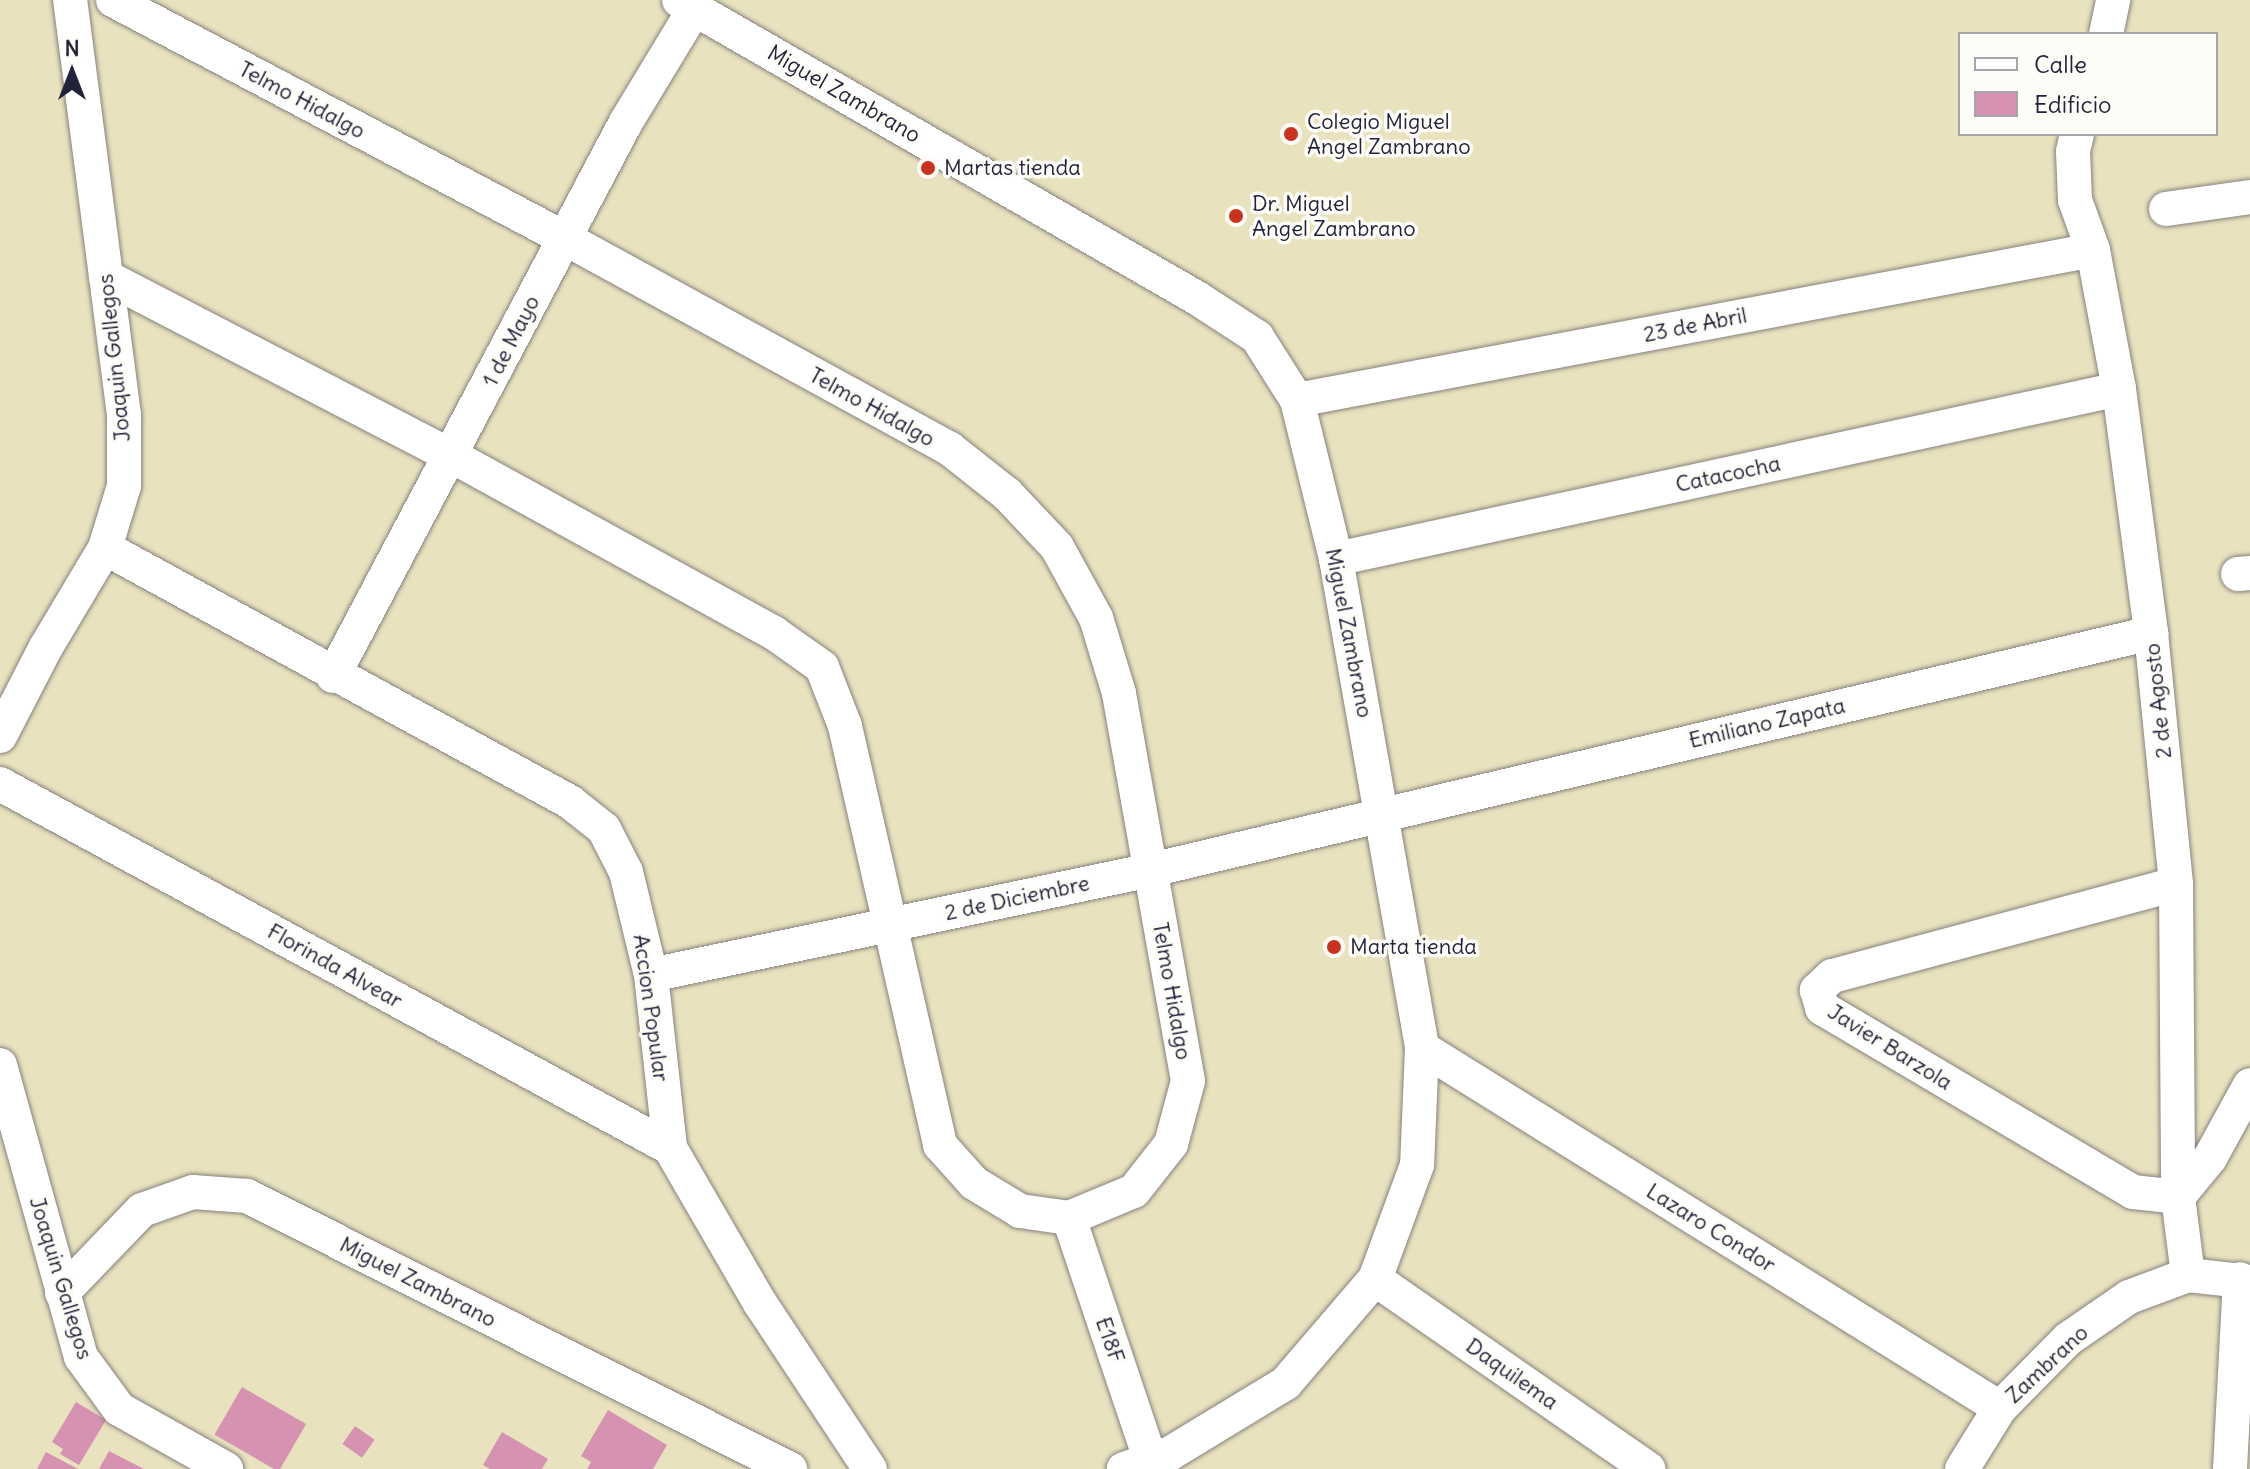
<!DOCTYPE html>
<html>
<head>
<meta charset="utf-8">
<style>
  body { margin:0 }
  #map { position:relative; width:2250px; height:1469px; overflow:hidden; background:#e9e2bf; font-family:Delius,sans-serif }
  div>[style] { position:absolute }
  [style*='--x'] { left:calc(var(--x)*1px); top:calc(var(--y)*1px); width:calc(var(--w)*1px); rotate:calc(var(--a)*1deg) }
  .building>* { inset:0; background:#d692b1; transform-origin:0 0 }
  .roads { filter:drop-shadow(0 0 2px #86827d) drop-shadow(0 0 2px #86827d) }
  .minor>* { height:34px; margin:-17px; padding:0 17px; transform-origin:17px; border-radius:17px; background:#fff }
  .dots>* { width:22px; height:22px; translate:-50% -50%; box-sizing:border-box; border:4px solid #fdfcf7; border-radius:50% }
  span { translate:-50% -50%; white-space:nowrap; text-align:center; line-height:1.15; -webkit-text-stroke:7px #fdfcf7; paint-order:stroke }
  .street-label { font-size:22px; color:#22223b }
  .poi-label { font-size:22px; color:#22223b }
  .left { translate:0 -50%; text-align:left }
  .legend { position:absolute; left:1958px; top:32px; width:260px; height:104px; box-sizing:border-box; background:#fdfcf7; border:2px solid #a5a5ac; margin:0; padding:10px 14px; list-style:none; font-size:24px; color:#22223b }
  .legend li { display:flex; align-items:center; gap:16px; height:40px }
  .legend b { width:40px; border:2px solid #a5a5ac }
  .north { position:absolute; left:32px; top:32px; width:80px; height:80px; -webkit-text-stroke:6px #fdfcf7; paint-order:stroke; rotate:0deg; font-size:22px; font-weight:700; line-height:32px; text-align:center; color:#22223b }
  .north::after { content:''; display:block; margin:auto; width:28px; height:36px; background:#22223b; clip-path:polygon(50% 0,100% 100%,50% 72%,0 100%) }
</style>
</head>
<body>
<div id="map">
  <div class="building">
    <i style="left:242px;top:1387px;width:74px;height:55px;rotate:30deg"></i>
    <i style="clip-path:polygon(76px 1402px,106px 1420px,79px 1465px,60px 1454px,63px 1449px,52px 1442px)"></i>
    <i style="clip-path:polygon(608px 1410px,667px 1445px,653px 1469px,587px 1469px,591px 1462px,581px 1456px)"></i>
    <i style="left:355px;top:1426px;width:24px;height:22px;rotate:35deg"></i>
    <i style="clip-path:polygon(502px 1432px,548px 1459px,542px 1469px,490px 1469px,483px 1465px)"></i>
    <i style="clip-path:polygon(109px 1451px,144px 1469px,99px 1469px)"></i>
    <i style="clip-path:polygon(46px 1452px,78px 1469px,37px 1469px)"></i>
  </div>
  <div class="roads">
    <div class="minor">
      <i style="--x:679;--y:0;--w:598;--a:29.91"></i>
      <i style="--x:1197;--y:298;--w:72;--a:33"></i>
      <i style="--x:1257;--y:337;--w:75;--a:57.6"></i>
      <i style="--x:1297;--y:400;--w:164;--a:76.2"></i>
      <i style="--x:1336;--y:559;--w:497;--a:80"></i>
      <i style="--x:1422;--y:1048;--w:117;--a:92.4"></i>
      <i style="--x:1417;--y:1165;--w:121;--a:110.2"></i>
      <i style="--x:1375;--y:1279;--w:137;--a:130.6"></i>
      <i style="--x:1286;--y:1383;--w:135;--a:148.7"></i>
      <i style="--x:1171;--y:1453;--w:50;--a:161.2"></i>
      <i style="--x:2106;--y:34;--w:35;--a:-78"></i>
      <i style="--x:2077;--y:134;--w:18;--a:103"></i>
      <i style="--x:2073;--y:152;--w:48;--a:87.6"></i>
      <i style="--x:2075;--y:200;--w:53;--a:70.2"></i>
      <i style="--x:2093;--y:250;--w:141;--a:79.4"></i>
      <i style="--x:2119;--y:389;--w:246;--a:82.5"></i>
      <i style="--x:2151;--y:633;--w:252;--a:84.3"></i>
      <i style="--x:2176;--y:884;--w:313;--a:89.6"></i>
      <i style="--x:2178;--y:1197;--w:79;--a:82.7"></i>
      <i style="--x:2166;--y:209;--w:85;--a:-8.1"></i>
      <i style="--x:106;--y:277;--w:390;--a:27.4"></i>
      <i style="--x:452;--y:456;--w:367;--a:28.8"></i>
      <i style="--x:774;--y:633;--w:59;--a:35.3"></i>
      <i style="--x:822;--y:667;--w:63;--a:68.7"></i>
      <i style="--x:845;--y:726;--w:430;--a:77.2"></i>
      <i style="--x:940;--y:1145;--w:51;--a:48.2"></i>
      <i style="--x:974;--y:1183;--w:54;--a:31.3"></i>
      <i style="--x:1020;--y:1211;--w:49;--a:8.1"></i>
      <i style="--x:1069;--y:1218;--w:70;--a:-22.6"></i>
      <i style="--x:1134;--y:1191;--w:60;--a:-51.8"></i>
      <i style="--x:1171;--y:1144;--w:65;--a:-74.9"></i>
      <i style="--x:1188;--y:1081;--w:394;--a:-100.1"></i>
      <i style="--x:1119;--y:693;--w:78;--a:-107"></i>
      <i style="--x:1096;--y:618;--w:81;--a:-118.8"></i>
      <i style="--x:1057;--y:547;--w:73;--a:-133.3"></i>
      <i style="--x:1007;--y:494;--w:73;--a:-141.7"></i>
      <i style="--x:950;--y:449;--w:440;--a:-151.3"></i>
      <i style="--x:564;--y:238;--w:510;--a:-152.18"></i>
      <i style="--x:1297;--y:400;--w:810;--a:-10.67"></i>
      <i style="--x:105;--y:548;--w:530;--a:28.64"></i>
      <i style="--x:570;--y:802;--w:43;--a:38.5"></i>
      <i style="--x:604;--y:829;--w:48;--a:62.9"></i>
      <i style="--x:626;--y:872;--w:106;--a:76.4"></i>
      <i style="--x:651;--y:975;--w:174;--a:83.7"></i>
      <i style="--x:670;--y:1148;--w:179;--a:59.9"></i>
      <i style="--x:760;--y:1303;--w:199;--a:56.5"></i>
      <i style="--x:1336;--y:559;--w:801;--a:-12.25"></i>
      <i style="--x:2238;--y:574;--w:12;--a:-5"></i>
      <i style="--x:333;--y:676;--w:627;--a:-62.13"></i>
      <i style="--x:626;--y:122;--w:133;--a:-58.8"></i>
      <i style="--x:0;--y:736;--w:100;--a:-62.7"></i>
      <i style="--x:46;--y:647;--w:115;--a:-59.2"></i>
      <i style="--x:105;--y:548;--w:65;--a:-73"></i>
      <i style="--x:124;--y:486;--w:71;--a:-90"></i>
      <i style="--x:124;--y:415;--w:418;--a:-97.4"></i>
      <i style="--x:0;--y:784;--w:762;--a:28.51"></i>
      <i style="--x:2176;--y:884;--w:356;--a:165"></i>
      <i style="--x:1832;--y:976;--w:21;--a:137"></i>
      <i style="--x:1817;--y:990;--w:19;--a:74"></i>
      <i style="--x:1822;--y:1008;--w:361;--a:30.6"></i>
      <i style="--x:2133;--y:1192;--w:45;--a:6.3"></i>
      <i style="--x:2178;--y:1197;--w:50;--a:-50.6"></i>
      <i style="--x:2210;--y:1158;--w:83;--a:-61.3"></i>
      <i style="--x:651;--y:975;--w:511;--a:-11.86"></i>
      <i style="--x:1151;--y:870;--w:1028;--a:-13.33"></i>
      <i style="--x:1422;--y:1048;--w:681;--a:31.92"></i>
      <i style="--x:0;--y:1065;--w:303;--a:74.5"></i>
      <i style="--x:81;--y:1357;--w:64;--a:53.8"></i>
      <i style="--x:119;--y:1409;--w:123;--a:29.3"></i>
      <i style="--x:1069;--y:1218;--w:257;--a:71.4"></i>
      <i style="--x:1375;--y:1279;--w:333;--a:34.8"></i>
      <i style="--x:62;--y:1293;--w:115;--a:-46.1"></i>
      <i style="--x:142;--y:1210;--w:54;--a:-19.4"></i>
      <i style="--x:193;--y:1192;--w:54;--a:4.2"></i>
      <i style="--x:247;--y:1196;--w:608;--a:26.69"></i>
      <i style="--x:1962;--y:1469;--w:72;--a:-58.1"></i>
      <i style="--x:2000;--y:1408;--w:97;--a:-45.4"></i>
      <i style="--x:2068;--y:1339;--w:74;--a:-34.5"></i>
      <i style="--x:2129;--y:1297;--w:63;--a:-20.4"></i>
      <i style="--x:2188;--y:1275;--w:62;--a:6.4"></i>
      <i style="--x:2230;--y:1469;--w:190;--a:-87"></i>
    </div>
  </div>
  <div class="dots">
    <i style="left:1291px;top:134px;background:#c8321e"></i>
    <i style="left:928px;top:168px;background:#c8321e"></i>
    <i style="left:1236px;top:216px;background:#c8321e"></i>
    <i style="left:1334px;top:947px;background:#c8321e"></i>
  </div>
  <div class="street-label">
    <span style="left:844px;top:94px;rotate:30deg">Miguel Zambrano</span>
    <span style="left:302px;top:100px;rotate:28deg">Telmo Hidalgo</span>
    <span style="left:1695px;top:325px;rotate:-11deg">23 de Abril</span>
    <span style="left:511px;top:341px;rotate:-63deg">1 de Mayo</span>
    <span style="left:114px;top:358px;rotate:-96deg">Joaquin Gallegos</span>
    <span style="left:872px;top:407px;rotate:29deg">Telmo Hidalgo</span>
    <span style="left:1728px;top:474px;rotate:-12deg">Catacocha</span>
    <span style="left:1349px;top:633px;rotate:79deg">Miguel Zambrano</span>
    <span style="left:2158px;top:701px;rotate:-96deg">2 de Agosto</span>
    <span style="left:1767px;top:723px;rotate:-13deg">Emiliano Zapata</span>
    <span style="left:1017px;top:898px;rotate:-12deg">2 de Diciembre</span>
    <span style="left:335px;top:966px;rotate:29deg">Florinda Alvear</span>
    <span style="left:1172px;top:991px;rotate:80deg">Telmo Hidalgo</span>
    <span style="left:651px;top:1008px;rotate:82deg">Accion Popular</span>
    <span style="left:1890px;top:1047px;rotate:32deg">Javier Barzola</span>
    <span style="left:1711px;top:1228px;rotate:32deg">Lazaro Condor</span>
    <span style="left:61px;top:1278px;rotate:73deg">Joaquin Gallegos</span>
    <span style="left:418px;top:1282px;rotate:27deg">Miguel Zambrano</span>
    <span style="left:1110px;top:1340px;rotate:71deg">E18F</span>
    <span style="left:2047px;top:1364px;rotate:-43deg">Zambrano</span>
    <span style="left:1512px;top:1374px;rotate:35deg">Daquilema</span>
  </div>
  <div class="poi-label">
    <span class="left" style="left:1307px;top:134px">Colegio Miguel<br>Angel Zambrano</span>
    <span class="left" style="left:944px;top:168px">Martas tienda</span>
    <span class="left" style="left:1252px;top:216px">Dr. Miguel<br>Angel Zambrano</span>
    <span class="left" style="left:1350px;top:947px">Marta tienda</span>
  </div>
  <ul class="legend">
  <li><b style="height:10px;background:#fff"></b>Calle</li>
  <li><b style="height:22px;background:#d692b1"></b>Edificio</li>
  </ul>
  <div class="north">N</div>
</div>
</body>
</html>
